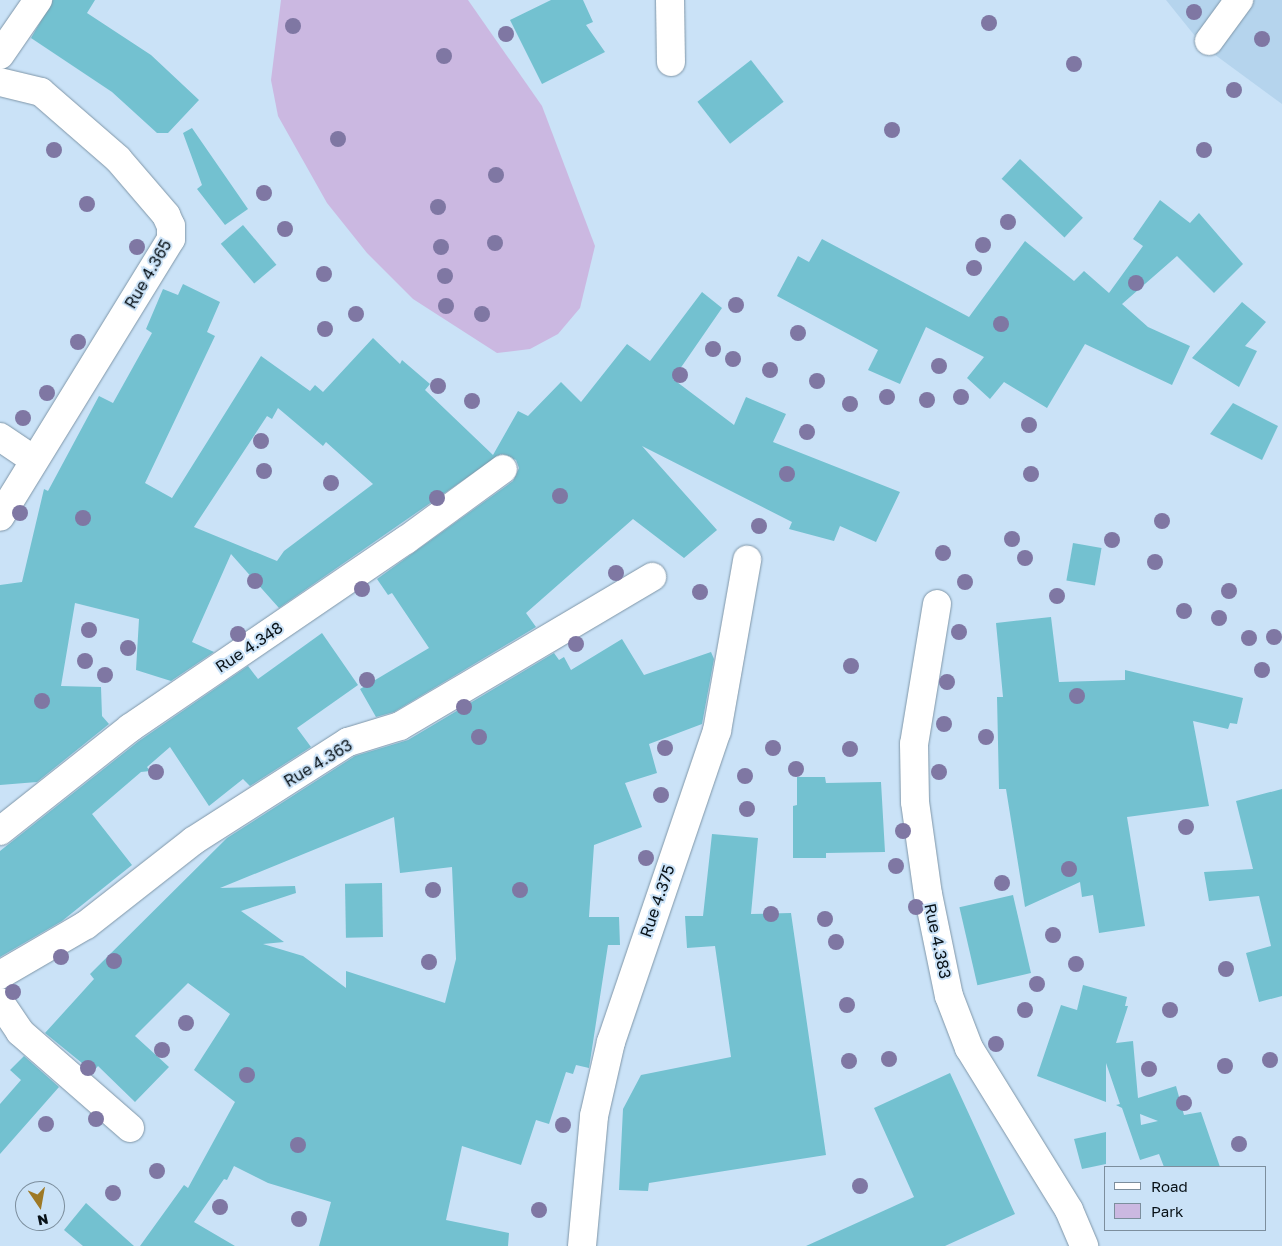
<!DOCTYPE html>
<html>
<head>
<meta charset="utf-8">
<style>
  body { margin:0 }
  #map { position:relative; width:1282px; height:1246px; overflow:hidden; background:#cae2f7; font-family:"Golos Text",sans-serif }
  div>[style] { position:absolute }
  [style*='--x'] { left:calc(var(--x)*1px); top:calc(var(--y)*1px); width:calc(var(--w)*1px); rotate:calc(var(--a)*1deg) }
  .built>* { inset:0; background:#b5d4ed }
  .green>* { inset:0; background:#cbb8e1 }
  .building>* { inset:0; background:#73c1d0; transform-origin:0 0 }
  .roads { filter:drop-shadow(0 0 1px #7f96a8) drop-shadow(0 0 1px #7f96a8) }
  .minor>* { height:28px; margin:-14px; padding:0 14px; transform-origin:14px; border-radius:14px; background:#fff }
  .trees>* { width:16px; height:16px; margin:-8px; border-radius:50%; background:#7f77a3 }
  span { translate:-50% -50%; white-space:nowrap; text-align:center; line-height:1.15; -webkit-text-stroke:4px #cae2f7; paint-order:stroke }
  .street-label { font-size:16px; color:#081117 }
  .legend { position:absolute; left:1104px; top:1166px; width:162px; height:65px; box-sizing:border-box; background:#cae2f7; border:1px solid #7c8e9d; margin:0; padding:6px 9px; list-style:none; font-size:15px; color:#081117 }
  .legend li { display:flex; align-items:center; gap:10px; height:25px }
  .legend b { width:25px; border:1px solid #7c8e9d }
  .north { position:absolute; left:15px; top:1181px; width:50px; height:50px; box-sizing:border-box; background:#cae2f7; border:1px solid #7c8e9d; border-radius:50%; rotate:168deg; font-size:14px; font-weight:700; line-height:20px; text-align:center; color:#081117 }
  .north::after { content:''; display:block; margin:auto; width:18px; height:22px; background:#9e7925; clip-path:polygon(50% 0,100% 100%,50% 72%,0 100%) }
</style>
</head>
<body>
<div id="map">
  <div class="built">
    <i style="clip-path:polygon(1166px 0,1282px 0,1282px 104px,1203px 46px)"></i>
  </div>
  <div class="green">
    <i style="clip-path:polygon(281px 0,468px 0,542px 106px,595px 246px,580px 308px,558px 334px,530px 349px,497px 353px,413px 299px,367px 253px,327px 203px,278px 116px,271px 80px)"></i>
  </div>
  <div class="building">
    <i style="clip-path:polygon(53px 0,95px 0,87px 13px,151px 55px,199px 100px,168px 133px,157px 133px,112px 92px,31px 38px)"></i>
    <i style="clip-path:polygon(551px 0,583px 0,593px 22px,586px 25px,605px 52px,542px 84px,510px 20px)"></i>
    <i style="left:751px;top:60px;width:53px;height:68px;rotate:52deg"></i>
    <i style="clip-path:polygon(192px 128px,248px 209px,225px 225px,197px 189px,202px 185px,183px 133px)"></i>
    <i style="left:1020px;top:159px;width:86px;height:27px;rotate:43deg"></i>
    <i style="clip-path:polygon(1160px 200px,1190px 223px,1199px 213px,1243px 264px,1214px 293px,1177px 256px,1122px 304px,1148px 327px,1190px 346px,1172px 385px,1085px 344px,1047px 408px,1004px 382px,990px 399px,967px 378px,984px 357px,926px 327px,900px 384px,868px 370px,878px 350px,777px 296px,798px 256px,809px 262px,822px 239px,969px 317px,1025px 241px,1074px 281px,1084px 271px,1109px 293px,1143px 246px,1133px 239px)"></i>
    <i style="left:243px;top:225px;width:52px;height:29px;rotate:50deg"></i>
    <i style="clip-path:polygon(evenodd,183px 284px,220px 302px,207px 332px,215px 336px,145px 483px,172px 498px,261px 356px,310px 391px,315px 385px,323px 392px,373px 338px,400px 364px,402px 360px,430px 384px,425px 390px,493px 455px,518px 411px,528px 416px,561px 382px,581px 402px,627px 344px,650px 361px,702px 292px,722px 308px,673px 379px,734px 425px,746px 397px,786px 414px,773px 442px,900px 492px,876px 542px,840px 526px,834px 541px,789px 529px,792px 522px,642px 446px,717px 530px,684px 558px,633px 519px,526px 613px,536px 627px,394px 712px,376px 717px,360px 689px,429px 648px,392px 593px,388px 595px,377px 579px,513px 481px,519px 468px,516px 460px,501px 454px,279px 608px,231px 554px,192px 642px,214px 652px,171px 681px,136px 670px,139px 619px,75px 603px,61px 686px,101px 687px,102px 716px,109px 724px,37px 782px,0 785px,0 585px,22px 582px,44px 489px,48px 491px,99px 396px,113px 403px,152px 333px,146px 329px,163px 289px,178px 295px,183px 284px,278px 408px,323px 446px,326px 442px,373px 484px,284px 551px,277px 561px,194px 527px,267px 416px,272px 419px,278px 408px)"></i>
    <i style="clip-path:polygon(1242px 302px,1266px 322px,1245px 346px,1257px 351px,1239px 387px,1192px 358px)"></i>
    <i style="clip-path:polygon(1233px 403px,1278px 426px,1262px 460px,1210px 434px)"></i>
    <i style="left:1073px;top:543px;width:29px;height:38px;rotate:10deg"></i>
    <i style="clip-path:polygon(1051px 617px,1059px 682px,1125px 680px,1125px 670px,1243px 698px,1237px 724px,1230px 723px,1228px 729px,1193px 721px,1209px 806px,1127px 817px,1145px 926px,1099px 933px,1093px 895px,1082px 897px,1080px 882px,1025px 907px,1006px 789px,999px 789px,997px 697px,1003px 697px,996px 623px)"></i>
    <i style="clip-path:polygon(322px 633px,358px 685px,297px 728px,311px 747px,250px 786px,243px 779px,209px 806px,170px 747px,147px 767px,150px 771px,141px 772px,92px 814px,132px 865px,62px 921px,0 957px,0 851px,139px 741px,248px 666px,258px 679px)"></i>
    <i style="clip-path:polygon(evenodd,622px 639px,644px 675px,711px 652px,714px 659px,702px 724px,649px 744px,657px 773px,625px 783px,642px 827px,594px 845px,589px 917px,619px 917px,620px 945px,608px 945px,589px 1068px,576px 1065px,573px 1074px,566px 1072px,549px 1124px,536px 1120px,521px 1165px,462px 1146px,446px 1220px,509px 1233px,508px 1246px,319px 1246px,331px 1202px,268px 1183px,234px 1166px,227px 1180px,224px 1179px,194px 1222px,235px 1246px,140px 1246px,184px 1185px,188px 1188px,235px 1102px,194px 1070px,230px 1014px,188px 983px,135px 1036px,169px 1067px,135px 1102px,98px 1066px,93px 1072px,45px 1033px,94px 979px,90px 974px,227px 838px,355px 756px,408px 740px,554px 653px,559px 660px,564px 657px,571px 670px,622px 639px,394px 817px,400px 873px,452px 867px,456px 959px,445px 1003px,346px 971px,346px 988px,303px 956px,263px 944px,284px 942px,241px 911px,296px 893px,295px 886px,220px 888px,394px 817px)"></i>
    <i style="clip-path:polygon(797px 777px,825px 777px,826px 783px,881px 782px,885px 852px,826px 853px,826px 858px,793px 858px,793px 806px,797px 805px)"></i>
    <i style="clip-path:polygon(1282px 789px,1282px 996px,1259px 1002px,1246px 953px,1271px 946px,1259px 896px,1209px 901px,1204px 872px,1253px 869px,1236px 801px)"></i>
    <i style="clip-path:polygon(712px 834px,758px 838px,751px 914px,791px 913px,826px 1155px,649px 1183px,648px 1191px,619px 1190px,623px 1109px,641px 1075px,731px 1057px,715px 946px,687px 948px,685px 916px,703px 916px)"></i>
    <i style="left:382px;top:883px;width:54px;height:37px;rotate:89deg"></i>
    <i style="left:1013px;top:895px;width:80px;height:55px;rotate:77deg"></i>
    <i style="clip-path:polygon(evenodd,1083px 985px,1127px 997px,1125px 1006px,1128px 1006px,1116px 1043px,1133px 1041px,1138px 1098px,1176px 1086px,1184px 1115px,1201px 1112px,1220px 1167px,1164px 1167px,1159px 1154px,1140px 1160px,1122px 1108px,1116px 1105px,1120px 1104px,1106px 1063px,1106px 1102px,1037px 1076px,1061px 1005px,1077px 1010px,1083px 985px,1140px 1114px,1158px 1121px,1141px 1125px,1140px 1114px)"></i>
    <i style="clip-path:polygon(24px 1056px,59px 1087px,0 1154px,0 1104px,21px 1080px,10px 1070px)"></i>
    <i style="clip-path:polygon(950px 1073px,1015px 1214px,945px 1246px,806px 1246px,914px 1197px,874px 1108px)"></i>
    <i style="clip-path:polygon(1106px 1132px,1106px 1164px,1082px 1169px,1074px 1139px)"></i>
    <i style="clip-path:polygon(86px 1203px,134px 1246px,83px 1246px,64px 1230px)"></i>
  </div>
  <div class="roads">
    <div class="minor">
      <i style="--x:670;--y:0;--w:62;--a:89.1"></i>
      <i style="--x:1209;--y:41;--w:51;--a:-53.8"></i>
      <i style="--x:0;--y:55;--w:67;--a:-55.4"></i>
      <i style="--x:0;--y:82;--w:42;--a:13.7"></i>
      <i style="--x:41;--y:92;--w:102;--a:41"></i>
      <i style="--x:118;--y:159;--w:74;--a:49.4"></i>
      <i style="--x:166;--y:215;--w:12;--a:66"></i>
      <i style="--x:171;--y:226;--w:13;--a:90"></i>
      <i style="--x:171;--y:239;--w:326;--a:121.6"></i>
      <i style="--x:0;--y:437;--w:40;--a:34"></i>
      <i style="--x:937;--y:604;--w:142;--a:99.3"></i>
      <i style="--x:914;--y:744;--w:58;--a:89"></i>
      <i style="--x:915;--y:802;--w:93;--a:82"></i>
      <i style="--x:928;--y:894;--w:104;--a:78.4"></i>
      <i style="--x:949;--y:996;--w:56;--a:69"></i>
      <i style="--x:969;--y:1048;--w:190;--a:58.3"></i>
      <i style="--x:1069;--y:1210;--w:39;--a:67"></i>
      <i style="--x:0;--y:831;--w:166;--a:-38.4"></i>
      <i style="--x:130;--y:728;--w:334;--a:-34.3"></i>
      <i style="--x:406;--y:540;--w:120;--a:-36.2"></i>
      <i style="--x:0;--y:975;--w:99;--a:-30.2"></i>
      <i style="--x:86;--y:925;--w:136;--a:-38.1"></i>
      <i style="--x:193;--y:841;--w:184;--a:-32.6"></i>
      <i style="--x:348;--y:742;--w:54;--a:-17.1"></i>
      <i style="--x:400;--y:726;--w:293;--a:-30.6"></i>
      <i style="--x:0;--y:1002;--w:36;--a:56"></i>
      <i style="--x:20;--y:1032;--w:146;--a:41.1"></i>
      <i style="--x:582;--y:1246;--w:131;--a:-84.7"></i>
      <i style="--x:594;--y:1116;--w:76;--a:-77.1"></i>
      <i style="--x:611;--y:1042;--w:329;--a:-71.2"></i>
      <i style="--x:717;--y:731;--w:174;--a:-80"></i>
    </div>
  </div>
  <div class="trees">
    <i style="left:1194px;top:12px"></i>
    <i style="left:989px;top:23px"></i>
    <i style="left:293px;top:26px"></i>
    <i style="left:506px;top:34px"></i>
    <i style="left:1262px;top:39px"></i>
    <i style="left:444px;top:56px"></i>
    <i style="left:1074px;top:64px"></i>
    <i style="left:1234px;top:90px"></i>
    <i style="left:892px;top:130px"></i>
    <i style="left:338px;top:139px"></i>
    <i style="left:54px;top:150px"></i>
    <i style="left:1204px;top:150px"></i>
    <i style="left:496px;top:175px"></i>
    <i style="left:264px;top:193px"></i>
    <i style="left:87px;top:204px"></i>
    <i style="left:438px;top:207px"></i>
    <i style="left:1008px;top:222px"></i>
    <i style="left:285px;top:229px"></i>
    <i style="left:495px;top:243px"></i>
    <i style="left:983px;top:245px"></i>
    <i style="left:137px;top:247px"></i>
    <i style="left:441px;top:247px"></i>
    <i style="left:974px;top:268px"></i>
    <i style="left:324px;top:274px"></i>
    <i style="left:445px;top:276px"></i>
    <i style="left:1136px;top:283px"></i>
    <i style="left:736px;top:305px"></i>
    <i style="left:446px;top:306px"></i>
    <i style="left:356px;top:314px"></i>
    <i style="left:482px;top:314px"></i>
    <i style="left:1001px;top:324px"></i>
    <i style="left:325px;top:329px"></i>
    <i style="left:798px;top:333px"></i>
    <i style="left:78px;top:342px"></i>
    <i style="left:713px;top:349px"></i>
    <i style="left:733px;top:359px"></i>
    <i style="left:939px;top:366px"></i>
    <i style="left:770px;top:370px"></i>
    <i style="left:680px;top:375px"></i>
    <i style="left:817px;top:381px"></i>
    <i style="left:438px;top:386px"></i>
    <i style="left:47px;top:393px"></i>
    <i style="left:887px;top:397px"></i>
    <i style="left:961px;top:397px"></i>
    <i style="left:927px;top:400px"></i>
    <i style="left:472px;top:401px"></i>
    <i style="left:850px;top:404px"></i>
    <i style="left:23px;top:418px"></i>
    <i style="left:1029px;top:425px"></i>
    <i style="left:807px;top:432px"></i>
    <i style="left:261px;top:441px"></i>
    <i style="left:264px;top:471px"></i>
    <i style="left:787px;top:474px"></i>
    <i style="left:1031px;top:474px"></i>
    <i style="left:331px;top:483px"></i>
    <i style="left:560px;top:496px"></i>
    <i style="left:437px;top:498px"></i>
    <i style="left:20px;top:513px"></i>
    <i style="left:83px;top:518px"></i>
    <i style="left:1162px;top:521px"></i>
    <i style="left:759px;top:526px"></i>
    <i style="left:1012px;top:539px"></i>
    <i style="left:1112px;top:540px"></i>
    <i style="left:943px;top:553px"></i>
    <i style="left:1025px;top:558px"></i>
    <i style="left:1155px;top:562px"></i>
    <i style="left:616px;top:573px"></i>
    <i style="left:255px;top:581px"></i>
    <i style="left:965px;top:582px"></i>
    <i style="left:362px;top:589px"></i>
    <i style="left:1229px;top:591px"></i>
    <i style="left:700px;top:592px"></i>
    <i style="left:1057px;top:596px"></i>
    <i style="left:1184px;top:611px"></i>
    <i style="left:1219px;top:618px"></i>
    <i style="left:89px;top:630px"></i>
    <i style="left:959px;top:632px"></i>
    <i style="left:238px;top:634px"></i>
    <i style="left:1274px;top:637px"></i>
    <i style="left:1249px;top:638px"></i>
    <i style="left:576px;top:644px"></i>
    <i style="left:128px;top:648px"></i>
    <i style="left:85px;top:661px"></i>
    <i style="left:851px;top:666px"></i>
    <i style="left:1262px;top:670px"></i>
    <i style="left:105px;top:675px"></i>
    <i style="left:367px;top:680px"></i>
    <i style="left:947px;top:682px"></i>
    <i style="left:1077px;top:696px"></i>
    <i style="left:42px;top:701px"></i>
    <i style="left:464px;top:707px"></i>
    <i style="left:944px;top:724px"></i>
    <i style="left:479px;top:737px"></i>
    <i style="left:986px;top:737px"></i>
    <i style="left:665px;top:748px"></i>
    <i style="left:773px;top:748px"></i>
    <i style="left:850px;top:749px"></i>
    <i style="left:796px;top:769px"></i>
    <i style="left:156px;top:772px"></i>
    <i style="left:939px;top:772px"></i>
    <i style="left:745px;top:776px"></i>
    <i style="left:661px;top:795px"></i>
    <i style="left:747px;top:809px"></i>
    <i style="left:1186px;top:827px"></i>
    <i style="left:903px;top:831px"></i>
    <i style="left:646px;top:858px"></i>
    <i style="left:896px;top:866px"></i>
    <i style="left:1069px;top:869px"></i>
    <i style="left:1002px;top:883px"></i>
    <i style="left:433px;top:890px"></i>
    <i style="left:520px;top:890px"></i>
    <i style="left:916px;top:907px"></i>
    <i style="left:771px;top:914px"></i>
    <i style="left:825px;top:919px"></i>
    <i style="left:1053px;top:935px"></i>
    <i style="left:836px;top:942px"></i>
    <i style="left:61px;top:957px"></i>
    <i style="left:114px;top:961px"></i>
    <i style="left:429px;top:962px"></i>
    <i style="left:1076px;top:964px"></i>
    <i style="left:1226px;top:969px"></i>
    <i style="left:1037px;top:984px"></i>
    <i style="left:13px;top:992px"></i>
    <i style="left:847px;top:1005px"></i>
    <i style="left:1025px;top:1010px"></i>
    <i style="left:1170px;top:1010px"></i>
    <i style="left:186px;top:1023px"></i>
    <i style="left:996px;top:1044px"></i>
    <i style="left:162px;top:1050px"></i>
    <i style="left:889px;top:1059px"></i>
    <i style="left:1270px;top:1060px"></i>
    <i style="left:849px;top:1061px"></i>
    <i style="left:1225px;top:1066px"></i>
    <i style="left:88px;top:1068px"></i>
    <i style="left:1149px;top:1069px"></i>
    <i style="left:247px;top:1075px"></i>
    <i style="left:1184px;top:1103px"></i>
    <i style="left:96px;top:1119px"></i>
    <i style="left:46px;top:1124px"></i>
    <i style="left:563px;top:1125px"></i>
    <i style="left:1239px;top:1144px"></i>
    <i style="left:298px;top:1145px"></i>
    <i style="left:157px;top:1171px"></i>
    <i style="left:860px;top:1186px"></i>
    <i style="left:113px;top:1193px"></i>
    <i style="left:220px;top:1207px"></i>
    <i style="left:539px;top:1210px"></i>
    <i style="left:299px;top:1219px"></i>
  </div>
  <div class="street-label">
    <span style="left:148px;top:274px;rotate:-60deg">Rue 4.365</span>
    <span style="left:249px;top:647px;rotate:-34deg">Rue 4.348</span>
    <span style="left:318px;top:763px;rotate:-31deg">Rue 4.363</span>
    <span style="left:657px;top:901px;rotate:-71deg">Rue 4.375</span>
    <span style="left:938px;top:941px;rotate:78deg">Rue 4.383</span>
  </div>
  <ul class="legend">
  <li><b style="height:6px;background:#fff"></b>Road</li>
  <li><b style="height:14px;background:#cbb8e1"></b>Park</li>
  </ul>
  <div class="north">N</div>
</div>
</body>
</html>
